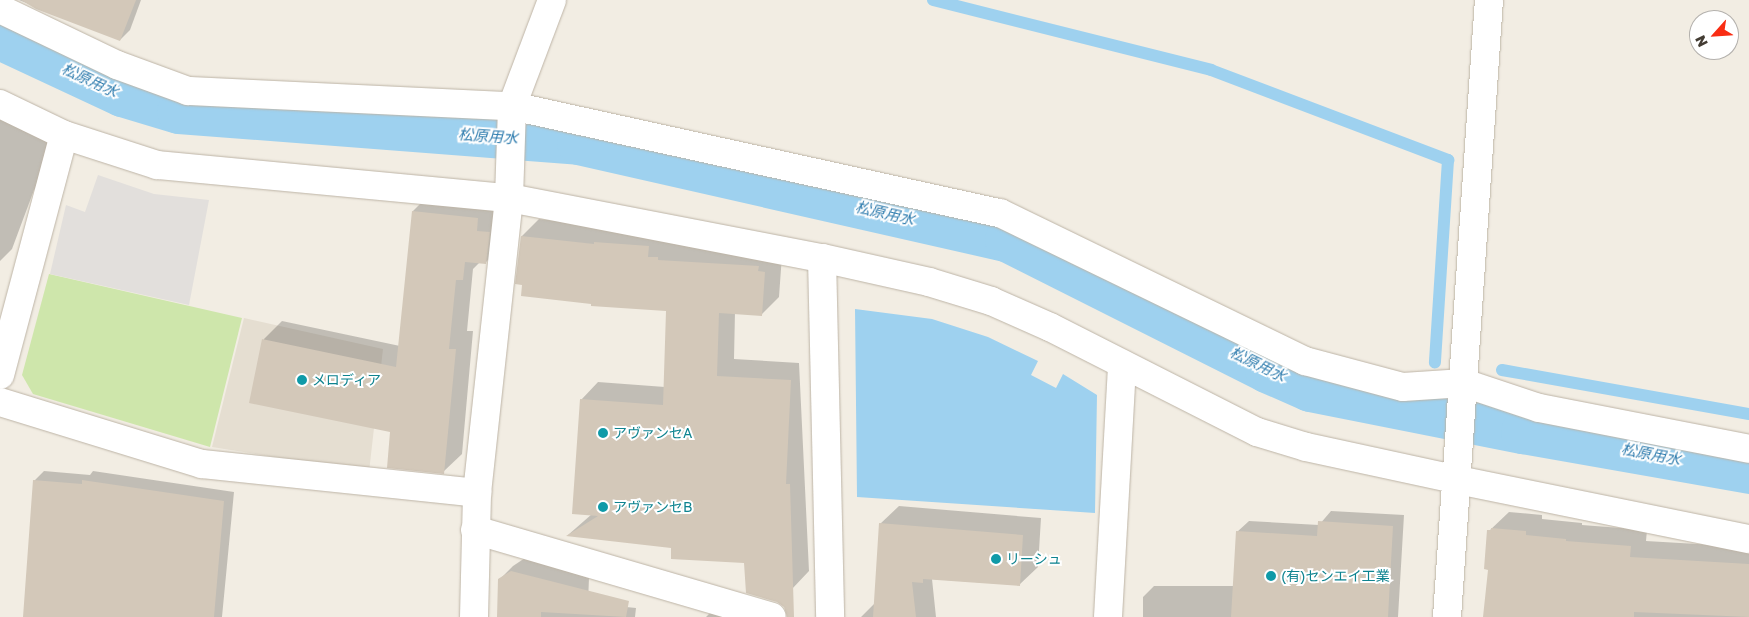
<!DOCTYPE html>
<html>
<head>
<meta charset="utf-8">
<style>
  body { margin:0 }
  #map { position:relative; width:1749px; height:617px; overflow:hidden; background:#f2ede3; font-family:"Golos Text","Noto Sans JP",sans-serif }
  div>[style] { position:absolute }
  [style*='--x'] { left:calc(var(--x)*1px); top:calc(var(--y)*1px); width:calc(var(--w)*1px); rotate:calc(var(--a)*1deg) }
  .residential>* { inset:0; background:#e5ded1 }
  .green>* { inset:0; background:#cee6ab }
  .parking>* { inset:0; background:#e2dfdc }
  .water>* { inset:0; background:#9ed1ef }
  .shadow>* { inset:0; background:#0003 }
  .stream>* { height:12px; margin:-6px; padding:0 6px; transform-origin:6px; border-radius:6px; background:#9ed1ef }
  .canal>* { height:44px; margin:-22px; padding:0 22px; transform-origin:22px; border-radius:22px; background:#9ed1ef }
  .building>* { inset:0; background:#d3c8b9 }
  .roads { filter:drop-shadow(0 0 1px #bdb4a6) drop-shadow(0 0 1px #bdb4a6) }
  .minor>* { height:28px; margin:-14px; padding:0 14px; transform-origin:14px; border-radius:14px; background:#fff }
  .dots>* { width:14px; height:14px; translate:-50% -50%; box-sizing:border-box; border:2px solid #fff; border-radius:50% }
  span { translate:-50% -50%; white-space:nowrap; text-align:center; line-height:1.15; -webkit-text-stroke:4px #fff; paint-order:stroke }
  .culture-label { font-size:14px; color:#0d838f }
  .left { translate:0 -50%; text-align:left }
  .water-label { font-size:15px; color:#2e7cae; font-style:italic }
  .north { position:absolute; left:1689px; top:10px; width:50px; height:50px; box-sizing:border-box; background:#fff; border:1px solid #b4b1ad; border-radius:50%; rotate:244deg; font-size:14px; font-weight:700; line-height:20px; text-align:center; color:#433c33 }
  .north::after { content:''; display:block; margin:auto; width:18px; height:22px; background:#f92d13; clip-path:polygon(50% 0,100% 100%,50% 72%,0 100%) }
</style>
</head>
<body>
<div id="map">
  <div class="residential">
    <i style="clip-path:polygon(244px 318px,383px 349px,369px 472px,212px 447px)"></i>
  </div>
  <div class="green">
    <i style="clip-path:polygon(49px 274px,242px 318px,210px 447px,33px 394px,22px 375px)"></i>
  </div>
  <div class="parking">
    <i style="clip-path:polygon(98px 175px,154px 194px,209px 200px,189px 305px,50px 274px,66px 205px,85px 212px)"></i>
  </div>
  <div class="water">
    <i style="clip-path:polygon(855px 309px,932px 319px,988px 337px,1038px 361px,1031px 375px,1056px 388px,1063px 374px,1097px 395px,1095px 513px,857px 497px)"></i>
  </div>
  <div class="shadow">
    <i style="clip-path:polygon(19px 0,141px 0,130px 30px,120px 40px)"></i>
    <i style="clip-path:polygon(0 107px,58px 142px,50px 174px,34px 190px,12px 249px,0 261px)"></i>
    <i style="clip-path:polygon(431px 193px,496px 200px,504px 244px,486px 262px,480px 262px,473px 269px,467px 331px,473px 331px,462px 454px,443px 472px,392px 431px,251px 402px,264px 339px,282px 321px,400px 346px,413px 211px)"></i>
    <i style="clip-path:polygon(539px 219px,611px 227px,782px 255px,779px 297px,762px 314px,735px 312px,734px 359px,799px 363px,809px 571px,792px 589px,745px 562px,651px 526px,568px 535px,592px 514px,581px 400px,598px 382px,665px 387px,667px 310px,593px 303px,523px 284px,522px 236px)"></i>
    <i style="clip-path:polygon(44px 471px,90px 475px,93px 471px,234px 492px,222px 617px,24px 617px,34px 481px)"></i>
    <i style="clip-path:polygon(899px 506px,1041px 518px,1038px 567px,1019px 585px,932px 579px,936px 617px,861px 617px,875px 603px,880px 524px)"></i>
    <i style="clip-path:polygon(1331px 511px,1404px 515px,1398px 617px,1143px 617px,1143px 597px,1154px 586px,1234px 586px,1237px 532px,1249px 521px,1319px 525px)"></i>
    <i style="clip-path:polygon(1509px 512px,1542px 515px,1542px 519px,1582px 523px,1582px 525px,1647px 530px,1646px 541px,1749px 547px,1749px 617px,1484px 617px,1489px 569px,1489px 531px)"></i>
    <i style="clip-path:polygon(525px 558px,589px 578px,588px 603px,636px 608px,635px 617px,498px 617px,499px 580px,513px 566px)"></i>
    <i style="clip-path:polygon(714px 609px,741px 617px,706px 617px)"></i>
  </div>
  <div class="stream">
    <i style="--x:933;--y:0;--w:287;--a:14.1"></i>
    <i style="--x:1211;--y:70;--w:254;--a:20.8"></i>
    <i style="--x:1448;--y:160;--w:203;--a:93.7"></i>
    <i style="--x:1502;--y:370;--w:251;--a:10.1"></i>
  </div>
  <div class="canal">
    <i style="--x:0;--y:38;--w:135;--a:25"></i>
    <i style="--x:122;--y:95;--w:59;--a:16.6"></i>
    <i style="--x:179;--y:112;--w:401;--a:4.4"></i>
    <i style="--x:579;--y:143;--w:439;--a:12.8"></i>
    <i style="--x:1007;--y:240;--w:291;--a:26.7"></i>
    <i style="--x:1267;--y:371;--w:47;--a:23.8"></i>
    <i style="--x:1310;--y:390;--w:217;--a:11.2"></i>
    <i style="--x:1523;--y:432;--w:230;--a:10"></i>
  </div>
  <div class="building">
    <i style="clip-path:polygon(21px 0,136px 0,120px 41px,36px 9px)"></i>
    <i style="clip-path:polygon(412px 211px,478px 218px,477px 231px,490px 232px,486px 264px,465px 262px,463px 280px,456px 280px,449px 349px,456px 349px,444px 474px,387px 468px,390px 432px,249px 403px,262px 339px,396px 367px)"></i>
    <i style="clip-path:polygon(521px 236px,594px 244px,594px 242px,649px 246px,648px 257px,658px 257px,658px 260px,759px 266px,758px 271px,765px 272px,762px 316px,719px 313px,717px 376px,791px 380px,786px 484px,790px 484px,794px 617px,787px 617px,784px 607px,777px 602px,746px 593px,744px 563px,671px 559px,671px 548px,566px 536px,598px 516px,572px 514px,580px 399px,663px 405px,666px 311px,591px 306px,591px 304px,521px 296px,522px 285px,515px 284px)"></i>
    <i style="clip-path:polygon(33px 480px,82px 484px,82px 480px,224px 501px,214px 617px,23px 617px)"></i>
    <i style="clip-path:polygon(1318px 521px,1393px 526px,1388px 617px,1231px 617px,1236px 531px,1317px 536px)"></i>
    <i style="clip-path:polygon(879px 523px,1023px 535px,1020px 586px,923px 579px,923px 583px,912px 582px,916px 617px,873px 617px)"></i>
    <i style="clip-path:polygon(1491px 528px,1526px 531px,1526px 535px,1566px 539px,1566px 541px,1631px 546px,1630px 557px,1749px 564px,1749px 617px,1634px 612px,1634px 617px,1483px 617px,1488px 570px,1484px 569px,1487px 530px,1491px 530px)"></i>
    <i style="clip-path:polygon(511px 571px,629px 601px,626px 617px,541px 612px,541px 617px,497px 617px,498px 579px)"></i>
  </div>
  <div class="roads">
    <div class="minor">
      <i style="--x:0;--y:9;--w:130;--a:25.6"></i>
      <i style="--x:117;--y:65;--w:76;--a:20.1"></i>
      <i style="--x:188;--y:91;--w:324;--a:2.7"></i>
      <i style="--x:512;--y:106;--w:500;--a:12.4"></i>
      <i style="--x:1000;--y:213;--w:339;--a:25.9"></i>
      <i style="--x:1305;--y:361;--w:101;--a:14.9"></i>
      <i style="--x:1403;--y:387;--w:61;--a:-3.8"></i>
      <i style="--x:1464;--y:383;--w:79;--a:18.4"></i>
      <i style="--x:1539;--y:408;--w:214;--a:11"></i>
      <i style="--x:0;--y:104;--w:71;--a:25.8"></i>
      <i style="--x:64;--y:135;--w:98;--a:17.9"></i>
      <i style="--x:157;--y:165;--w:354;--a:5.4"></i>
      <i style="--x:509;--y:198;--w:319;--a:10.9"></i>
      <i style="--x:822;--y:258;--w:110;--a:12.6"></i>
      <i style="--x:929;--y:282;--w:65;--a:17"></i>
      <i style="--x:991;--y:301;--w:64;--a:23.8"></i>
      <i style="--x:1050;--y:327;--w:232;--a:26.9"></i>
      <i style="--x:1257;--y:432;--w:51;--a:17"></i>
      <i style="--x:1306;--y:447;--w:156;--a:12.2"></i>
      <i style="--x:1458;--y:480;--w:297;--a:11.5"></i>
      <i style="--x:822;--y:258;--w:359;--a:88.7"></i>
      <i style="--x:0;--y:375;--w:248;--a:-75.1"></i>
      <i style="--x:0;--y:402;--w:211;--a:17.1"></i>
      <i style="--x:202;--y:464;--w:277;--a:6"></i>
      <i style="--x:475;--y:530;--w:309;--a:16.3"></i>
      <i style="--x:474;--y:617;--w:124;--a:-88.6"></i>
      <i style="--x:477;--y:493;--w:297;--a:-83.8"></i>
      <i style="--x:509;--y:198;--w:92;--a:-88.1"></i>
      <i style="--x:512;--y:106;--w:113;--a:-69.3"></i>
      <i style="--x:1108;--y:617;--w:253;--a:-86.8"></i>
      <i style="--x:1447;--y:617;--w:618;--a:-86.11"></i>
    </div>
  </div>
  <div class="dots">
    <i style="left:302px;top:380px;background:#0f9aa8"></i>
    <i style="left:603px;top:433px;background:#0f9aa8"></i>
    <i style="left:603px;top:507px;background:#0f9aa8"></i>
    <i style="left:996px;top:559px;background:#0f9aa8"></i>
    <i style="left:1271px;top:576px;background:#0f9aa8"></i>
  </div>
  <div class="culture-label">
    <span class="left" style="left:312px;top:380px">メロディア</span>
    <span class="left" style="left:613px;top:433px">アヴァンセA</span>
    <span class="left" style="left:613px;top:507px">アヴァンセB</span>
    <span class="left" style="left:1006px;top:559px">リーシュ</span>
    <span class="left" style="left:1281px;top:576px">(有)センエイ工業</span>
  </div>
  <div class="water-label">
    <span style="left:90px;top:80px;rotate:25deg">松原用水</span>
    <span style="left:488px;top:136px;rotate:4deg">松原用水</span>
    <span style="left:885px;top:213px;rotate:13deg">松原用水</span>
    <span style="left:1258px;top:364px;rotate:26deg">松原用水</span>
    <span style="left:1651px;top:454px;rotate:11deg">松原用水</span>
  </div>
  <div class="north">N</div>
</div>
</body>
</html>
